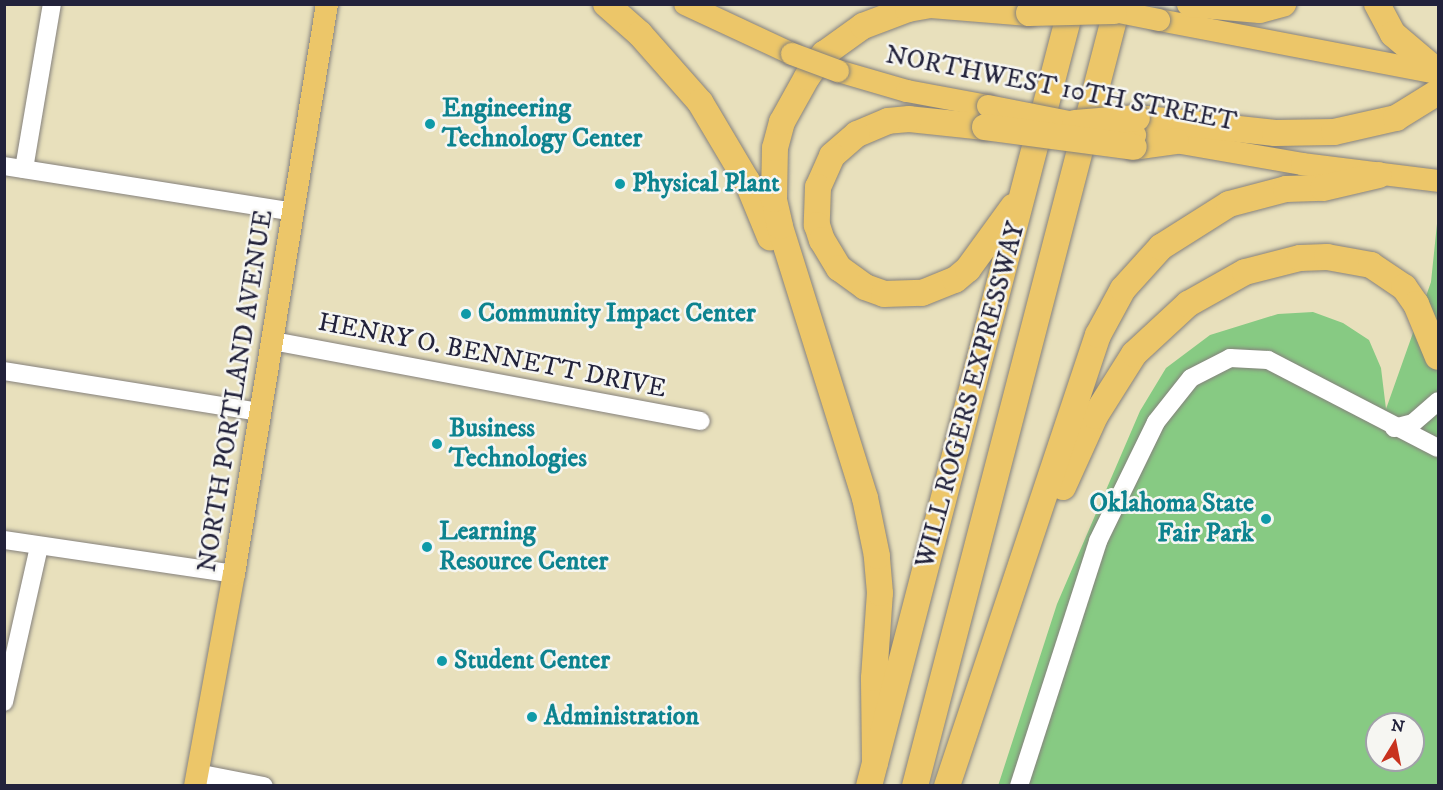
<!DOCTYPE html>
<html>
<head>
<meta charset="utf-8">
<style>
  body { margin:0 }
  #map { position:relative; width:1443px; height:790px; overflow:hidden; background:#e8e0bc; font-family:"IM FELL DW Pica",serif }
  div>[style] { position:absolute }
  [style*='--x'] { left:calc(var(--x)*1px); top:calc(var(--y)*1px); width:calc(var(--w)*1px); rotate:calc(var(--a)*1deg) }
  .green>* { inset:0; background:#87ca83 }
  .roads { filter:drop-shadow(0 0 2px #85817c) drop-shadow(0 0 2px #85817c) }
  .minor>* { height:18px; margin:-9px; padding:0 9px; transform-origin:9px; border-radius:9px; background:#fff }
  .major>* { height:22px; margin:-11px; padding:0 11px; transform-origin:11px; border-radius:11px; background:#ecc669 }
  .highway>* { height:26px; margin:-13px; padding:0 13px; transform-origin:13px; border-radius:13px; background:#ecc669 }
  .bridges { filter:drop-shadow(0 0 2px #85817c) drop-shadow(0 0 2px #85817c) }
  .major-bridge>* { height:22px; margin:-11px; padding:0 11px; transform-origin:11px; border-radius:11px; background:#ecc669 }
  .highway-bridge>* { height:26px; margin:-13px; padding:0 13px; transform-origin:13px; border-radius:13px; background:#ecc669 }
  .dots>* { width:16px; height:16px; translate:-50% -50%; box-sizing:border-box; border:3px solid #f6f6f2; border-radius:50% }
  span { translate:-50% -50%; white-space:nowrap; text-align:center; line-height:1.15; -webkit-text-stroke:5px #f6f6f2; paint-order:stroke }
  .street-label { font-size:26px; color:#22223b }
  .culture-label { font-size:26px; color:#0d838f; font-weight:700 }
  .left { translate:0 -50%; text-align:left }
  .right { translate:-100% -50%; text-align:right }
  .frame { position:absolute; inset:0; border:6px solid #22223b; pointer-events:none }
  .north { position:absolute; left:1365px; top:712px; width:60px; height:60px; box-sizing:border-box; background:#f6f6f2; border:2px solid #a1a1a9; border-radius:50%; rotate:10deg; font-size:16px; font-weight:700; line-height:24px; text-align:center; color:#22223b }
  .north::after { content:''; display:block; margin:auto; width:21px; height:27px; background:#c8321e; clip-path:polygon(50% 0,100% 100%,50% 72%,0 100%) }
</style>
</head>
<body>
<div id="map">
  <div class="green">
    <i style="clip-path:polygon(evenodd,1438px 214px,1438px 785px,998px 786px,1057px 604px,1140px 411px,1166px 368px,1210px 335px,1278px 314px,1313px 312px,1343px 323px,1369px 340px,1381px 368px,1386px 409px,1431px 282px,1438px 214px,1377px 724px,1413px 724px,1413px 760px,1377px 760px,1377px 724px)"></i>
  </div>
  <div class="roads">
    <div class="minor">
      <i style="--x:4;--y:166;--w:294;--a:9"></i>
      <i style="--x:24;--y:169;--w:167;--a:-80.4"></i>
      <i style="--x:273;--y:341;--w:435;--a:10.6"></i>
      <i style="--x:4;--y:371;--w:260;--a:9.1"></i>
      <i style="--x:1394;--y:428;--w:20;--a:-15"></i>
      <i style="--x:1413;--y:423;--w:33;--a:-41"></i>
      <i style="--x:4;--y:540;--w:232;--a:8.4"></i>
      <i style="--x:4;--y:702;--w:159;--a:-77.3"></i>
      <i style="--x:197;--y:773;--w:68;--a:11"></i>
      <i style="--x:1019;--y:786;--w:257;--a:-72.1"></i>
      <i style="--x:1098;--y:541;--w:132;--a:-64"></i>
      <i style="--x:1156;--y:422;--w:56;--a:-51.5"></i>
      <i style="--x:1191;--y:378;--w:44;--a:-27.1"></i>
      <i style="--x:1230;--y:358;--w:38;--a:3"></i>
      <i style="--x:1268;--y:360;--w:191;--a:27.4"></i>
    </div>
    <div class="major">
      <i style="--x:685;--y:4;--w:118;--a:25"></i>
      <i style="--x:1159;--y:20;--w:284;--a:10.8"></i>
      <i style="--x:838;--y:71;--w:72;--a:16.2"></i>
      <i style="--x:907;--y:91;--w:82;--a:10.5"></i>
      <i style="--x:1158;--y:139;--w:146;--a:9.8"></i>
      <i style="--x:1302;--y:164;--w:137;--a:7.1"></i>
      <i style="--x:195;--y:786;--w:216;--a:-79.6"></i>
      <i style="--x:234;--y:574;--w:578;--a:-80.73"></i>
    </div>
    <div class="highway">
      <i style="--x:606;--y:4;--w:45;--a:41.4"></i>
      <i style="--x:640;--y:34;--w:91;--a:48.6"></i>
      <i style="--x:700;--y:102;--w:92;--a:59.3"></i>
      <i style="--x:747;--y:181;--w:61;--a:67.7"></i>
      <i style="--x:1190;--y:4;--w:70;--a:4.9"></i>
      <i style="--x:1260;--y:10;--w:24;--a:-15"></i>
      <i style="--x:1377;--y:4;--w:34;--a:62"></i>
      <i style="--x:1393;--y:34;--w:59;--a:40.2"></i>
      <i style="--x:1137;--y:118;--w:139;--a:6.2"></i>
      <i style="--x:1275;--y:133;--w:59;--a:-1"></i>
      <i style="--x:1334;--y:132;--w:64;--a:-12.7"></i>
      <i style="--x:1396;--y:118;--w:49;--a:-31.8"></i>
      <i style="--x:985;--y:127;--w:76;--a:-174"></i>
      <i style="--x:909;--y:119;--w:21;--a:175"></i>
      <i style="--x:888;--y:121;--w:34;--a:157"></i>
      <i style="--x:857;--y:134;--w:33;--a:139"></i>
      <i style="--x:832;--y:156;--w:34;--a:114"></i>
      <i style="--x:818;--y:187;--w:38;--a:92"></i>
      <i style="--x:817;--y:225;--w:16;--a:72"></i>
      <i style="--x:822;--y:240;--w:33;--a:59"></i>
      <i style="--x:839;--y:268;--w:32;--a:36"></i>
      <i style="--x:865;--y:287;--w:20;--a:20"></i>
      <i style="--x:884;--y:294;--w:38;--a:-2"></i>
      <i style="--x:922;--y:293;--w:35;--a:-22"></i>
      <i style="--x:955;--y:280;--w:17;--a:-40"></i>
      <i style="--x:968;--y:269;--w:77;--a:-54"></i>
      <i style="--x:1134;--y:147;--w:42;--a:-8.1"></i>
      <i style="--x:1063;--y:487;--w:78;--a:-65.7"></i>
      <i style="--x:1095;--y:416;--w:73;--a:-57.8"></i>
      <i style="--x:1134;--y:354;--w:74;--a:-42.8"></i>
      <i style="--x:1188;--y:304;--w:65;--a:-29.3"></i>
      <i style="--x:1245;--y:272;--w:57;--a:-14.3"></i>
      <i style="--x:1300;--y:258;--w:27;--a:-2"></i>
      <i style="--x:1327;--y:257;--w:45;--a:10.3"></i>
      <i style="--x:1371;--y:265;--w:40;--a:34"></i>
      <i style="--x:1404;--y:287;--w:21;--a:55"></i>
      <i style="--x:1416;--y:304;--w:57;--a:67.5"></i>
      <i style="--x:875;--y:763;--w:85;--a:-90.7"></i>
      <i style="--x:874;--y:678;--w:85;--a:-86"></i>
      <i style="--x:880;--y:593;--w:37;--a:-95"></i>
      <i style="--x:877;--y:556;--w:59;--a:-101.7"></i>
      <i style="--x:865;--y:498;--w:285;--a:-107.4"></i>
      <i style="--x:780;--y:226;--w:28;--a:-103"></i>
      <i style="--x:774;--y:199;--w:51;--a:-88.9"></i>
      <i style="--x:775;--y:148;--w:27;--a:-75"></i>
      <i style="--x:782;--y:122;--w:51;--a:-60.9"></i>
      <i style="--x:807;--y:77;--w:29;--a:-54"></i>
      <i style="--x:824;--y:54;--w:48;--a:-35.7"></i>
      <i style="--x:863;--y:26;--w:48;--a:-20.7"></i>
      <i style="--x:908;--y:9;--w:23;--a:-10"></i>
      <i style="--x:931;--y:5;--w:98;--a:4.7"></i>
      <i style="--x:869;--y:786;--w:808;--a:-75.45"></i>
      <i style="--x:915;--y:786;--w:808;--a:-75.45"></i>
      <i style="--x:947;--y:786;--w:476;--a:-71.5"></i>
      <i style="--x:1098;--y:335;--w:52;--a:-61.5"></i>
      <i style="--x:1123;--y:289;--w:57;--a:-47.9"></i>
      <i style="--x:1161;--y:247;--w:80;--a:-32.3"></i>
      <i style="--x:1229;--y:204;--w:59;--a:-14.7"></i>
      <i style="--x:1286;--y:189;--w:37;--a:-2"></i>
      <i style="--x:1323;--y:188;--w:57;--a:-13.1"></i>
    </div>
  </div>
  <div class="bridges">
    <div class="major-bridge">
      <i style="--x:1114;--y:11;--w:46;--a:11.3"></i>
      <i style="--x:792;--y:54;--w:49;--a:20.3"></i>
      <i style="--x:988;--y:106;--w:150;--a:11.2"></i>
    </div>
    <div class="highway-bridge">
      <i style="--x:1029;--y:13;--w:85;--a:-1.3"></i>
      <i style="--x:1075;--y:123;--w:62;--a:-4.6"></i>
      <i style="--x:985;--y:127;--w:150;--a:7.6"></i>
    </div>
  </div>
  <div class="dots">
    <i style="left:430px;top:124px;background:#0f9aa8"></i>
    <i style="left:620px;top:184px;background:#0f9aa8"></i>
    <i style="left:466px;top:314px;background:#0f9aa8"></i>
    <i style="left:437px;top:444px;background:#0f9aa8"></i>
    <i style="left:1266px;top:519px;background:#0f9aa8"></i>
    <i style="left:427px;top:547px;background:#0f9aa8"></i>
    <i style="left:442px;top:661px;background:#0f9aa8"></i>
    <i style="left:532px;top:717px;background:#0f9aa8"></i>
  </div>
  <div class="street-label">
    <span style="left:1061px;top:89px;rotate:11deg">NORTHWEST 10TH STREET</span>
    <span style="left:492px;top:356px;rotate:11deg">HENRY O. BENNETT DRIVE</span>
    <span style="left:236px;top:391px;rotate:-81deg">NORTH PORTLAND AVENUE</span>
    <span style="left:971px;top:395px;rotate:-75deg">WILL ROGERS EXPRESSWAY</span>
  </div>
  <div class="culture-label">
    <span class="left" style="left:442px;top:124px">Engineering<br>Technology Center</span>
    <span class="left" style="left:632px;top:184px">Physical Plant</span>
    <span class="left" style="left:478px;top:314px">Community Impact Center</span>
    <span class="left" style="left:449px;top:444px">Business<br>Technologies</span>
    <span class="right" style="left:1254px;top:519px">Oklahoma State<br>Fair Park</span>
    <span class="left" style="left:439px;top:547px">Learning<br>Resource Center</span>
    <span class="left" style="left:454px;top:661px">Student Center</span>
    <span class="left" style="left:544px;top:717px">Administration</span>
  </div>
  <div class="frame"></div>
  <div class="north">N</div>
</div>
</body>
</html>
